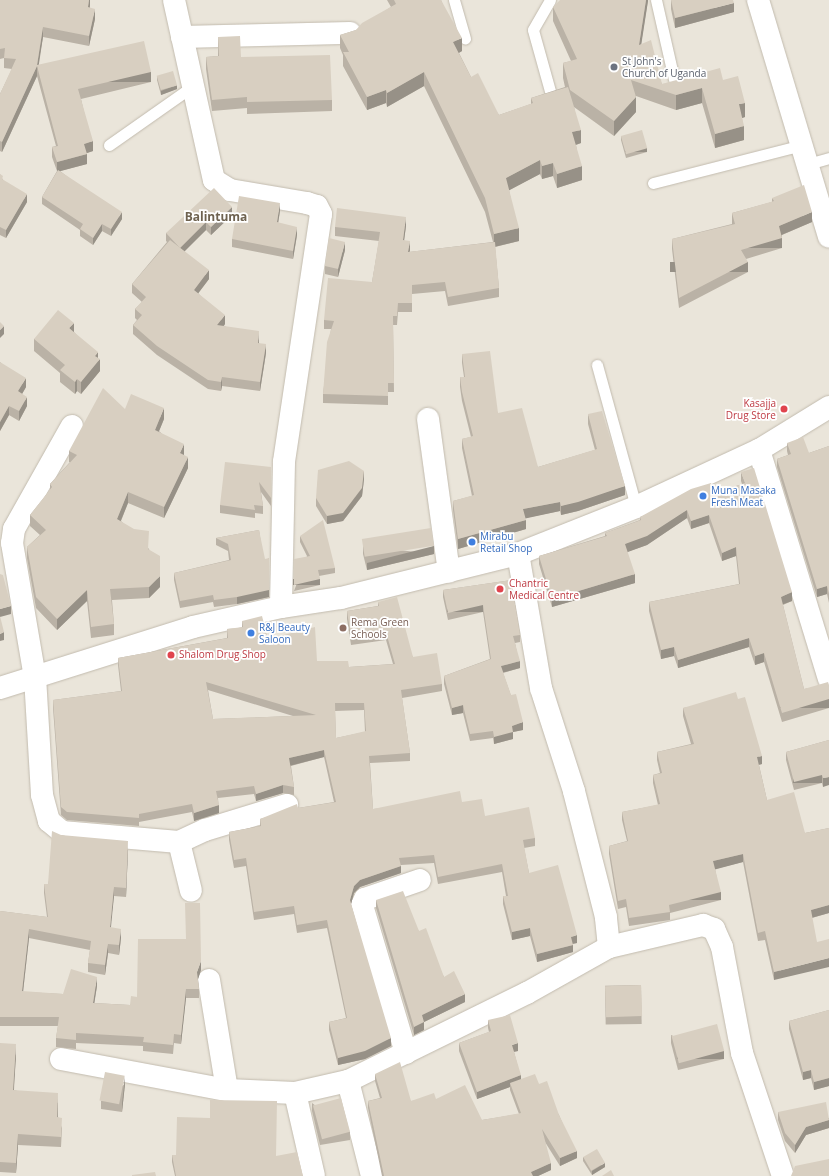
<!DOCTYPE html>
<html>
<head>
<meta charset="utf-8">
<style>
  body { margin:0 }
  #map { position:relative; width:829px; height:1176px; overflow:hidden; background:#f6f3ec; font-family:"Open Sans",sans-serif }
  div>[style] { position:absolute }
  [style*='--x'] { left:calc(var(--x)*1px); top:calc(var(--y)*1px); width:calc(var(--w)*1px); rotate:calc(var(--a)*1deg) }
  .residential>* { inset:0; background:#eae5da; transform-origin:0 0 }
  .roads { filter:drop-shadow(0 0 1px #c2bbae) drop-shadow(0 0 1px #c2bbae) }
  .service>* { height:11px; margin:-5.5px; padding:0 5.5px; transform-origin:5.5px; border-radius:5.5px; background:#fff }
  .minor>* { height:22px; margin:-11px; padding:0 11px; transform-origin:11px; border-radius:11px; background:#fff }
  .wall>* { inset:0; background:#bab2a6; transform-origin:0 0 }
  .shaded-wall>* { inset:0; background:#979187; transform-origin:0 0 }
  .building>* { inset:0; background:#d8cfc1; transform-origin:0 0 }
  .dots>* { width:11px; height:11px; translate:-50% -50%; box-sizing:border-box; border:2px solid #fff; border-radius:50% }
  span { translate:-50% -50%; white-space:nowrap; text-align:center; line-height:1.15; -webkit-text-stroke:3.5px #fff; paint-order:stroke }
  .worship-label { font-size:10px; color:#5b616d }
  .left { translate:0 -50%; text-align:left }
  .health-label { font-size:10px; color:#be3a42 }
  .right { translate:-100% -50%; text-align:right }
  .shop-label { font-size:10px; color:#366cbe }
  .education-label { font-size:10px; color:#785e54 }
  .quarter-label { font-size:12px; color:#6e6250; font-weight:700 }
</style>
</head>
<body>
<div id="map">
  <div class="residential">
    <i style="left:0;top:0;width:829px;height:1176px"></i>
  </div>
  <div class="roads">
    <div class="service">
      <i style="--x:454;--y:0;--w:40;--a:74"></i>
      <i style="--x:550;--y:0;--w:34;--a:120"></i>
      <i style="--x:533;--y:30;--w:63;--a:74.4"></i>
      <i style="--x:656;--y:0;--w:81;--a:77.2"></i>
      <i style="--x:109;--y:145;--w:103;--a:-35.1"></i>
      <i style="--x:808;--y:164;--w:22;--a:-16"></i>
      <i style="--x:653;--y:183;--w:154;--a:-14.3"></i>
      <i style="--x:597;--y:365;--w:147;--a:74.6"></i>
    </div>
    <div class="minor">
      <i style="--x:174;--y:0;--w:184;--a:77.5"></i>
      <i style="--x:214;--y:180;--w:19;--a:32"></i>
      <i style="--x:230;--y:190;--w:78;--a:9.6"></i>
      <i style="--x:307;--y:203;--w:10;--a:17"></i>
      <i style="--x:317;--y:206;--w:9;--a:63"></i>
      <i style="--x:321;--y:214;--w:251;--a:98.5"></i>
      <i style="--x:284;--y:462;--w:145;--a:91.2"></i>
      <i style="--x:758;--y:0;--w:247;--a:73.3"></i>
      <i style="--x:182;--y:37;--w:168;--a:-1.4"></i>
      <i style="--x:428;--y:419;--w:154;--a:82.2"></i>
      <i style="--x:72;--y:426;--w:118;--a:119.4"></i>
      <i style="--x:14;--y:529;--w:14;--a:98"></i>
      <i style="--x:12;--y:543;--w:136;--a:80.3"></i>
      <i style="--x:35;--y:677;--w:118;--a:86.6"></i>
      <i style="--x:42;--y:795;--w:27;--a:75"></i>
      <i style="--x:49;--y:821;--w:17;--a:40"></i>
      <i style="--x:62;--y:832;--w:117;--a:4.9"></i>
      <i style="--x:179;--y:842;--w:50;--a:76.2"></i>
      <i style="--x:759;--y:450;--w:239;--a:73"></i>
      <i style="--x:0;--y:688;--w:202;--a:-17.5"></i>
      <i style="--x:193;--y:627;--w:90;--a:-12.8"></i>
      <i style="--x:281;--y:607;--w:61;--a:-8.5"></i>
      <i style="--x:341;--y:598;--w:182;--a:-14"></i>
      <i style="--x:518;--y:554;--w:127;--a:-21.7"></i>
      <i style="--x:636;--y:507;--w:136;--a:-24.9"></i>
      <i style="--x:759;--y:450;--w:82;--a:-31.6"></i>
      <i style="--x:179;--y:842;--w:29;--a:-25"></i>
      <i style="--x:205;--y:830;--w:86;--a:-17"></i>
      <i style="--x:609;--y:947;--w:97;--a:-13.2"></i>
      <i style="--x:703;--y:925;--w:12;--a:20"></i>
      <i style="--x:714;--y:929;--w:20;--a:66"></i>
      <i style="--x:722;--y:947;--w:108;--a:79.3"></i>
      <i style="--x:742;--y:1053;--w:130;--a:71.6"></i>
      <i style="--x:209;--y:980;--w:111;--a:80.7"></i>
      <i style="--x:406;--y:1053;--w:154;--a:-106.6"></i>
      <i style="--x:362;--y:905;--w:7;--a:-63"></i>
      <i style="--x:365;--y:899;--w:58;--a:-19.1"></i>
      <i style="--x:61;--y:1059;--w:169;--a:10.6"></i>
      <i style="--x:227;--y:1090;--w:68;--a:2.5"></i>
      <i style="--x:295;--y:1093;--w:54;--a:-12.8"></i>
      <i style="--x:348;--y:1081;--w:199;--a:-26.2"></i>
      <i style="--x:527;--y:993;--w:94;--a:-29.3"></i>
      <i style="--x:609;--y:947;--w:30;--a:-96"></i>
      <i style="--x:606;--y:917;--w:130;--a:-104.3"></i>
      <i style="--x:574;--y:791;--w:108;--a:-107.8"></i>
      <i style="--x:541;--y:688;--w:136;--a:-99.7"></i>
      <i style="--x:348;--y:1081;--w:98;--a:75.8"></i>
      <i style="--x:295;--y:1093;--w:85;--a:77.1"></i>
    </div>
  </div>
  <div class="wall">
    <i style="clip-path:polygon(0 0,90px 0,90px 8px,95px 19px,89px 46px,43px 37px,38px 65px,151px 82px,81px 99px,93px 151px,87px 153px,87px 164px,60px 171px,122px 219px,111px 236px,102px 231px,93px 245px,80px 236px,80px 230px,42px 204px,42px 197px,57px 171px,52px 157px,52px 147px,56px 146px,37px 76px,2px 152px,0 151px,0 94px,12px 69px,4px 68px,4px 58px,0 59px)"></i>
    <i style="clip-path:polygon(387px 0,441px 0,462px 51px,459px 53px,471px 77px,499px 115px,531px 104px,531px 98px,565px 87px,563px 78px,563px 63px,571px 61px,553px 21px,553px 7px,648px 0,641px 44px,662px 84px,723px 80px,745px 117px,742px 118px,744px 140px,715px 148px,702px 103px,676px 110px,636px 96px,636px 112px,614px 136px,574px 107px,581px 143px,576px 145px,582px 180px,557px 188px,553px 176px,542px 179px,540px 174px,509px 190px,519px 241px,495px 247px,499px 288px,499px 297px,448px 306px,445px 291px,412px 294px,412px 312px,398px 312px,397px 325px,393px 325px,394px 392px,388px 392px,388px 405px,323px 403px,323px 394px,331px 329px,324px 329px,324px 320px,372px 282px,379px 241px,335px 236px,335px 227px,406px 226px,404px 240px,410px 250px,409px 252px,493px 242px,485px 212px,424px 86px,387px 107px,386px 103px,367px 110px,343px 66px,343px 55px,340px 48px,340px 35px,356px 30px,391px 7px)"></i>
    <i style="clip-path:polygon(671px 0,734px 12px,675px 28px,671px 9px)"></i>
    <i style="clip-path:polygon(218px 37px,241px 57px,332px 100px,332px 111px,247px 114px,247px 108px,212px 111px,206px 69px,206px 57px,218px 56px)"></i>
    <i style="clip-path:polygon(157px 76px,177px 89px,161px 95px,157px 80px)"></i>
    <i style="clip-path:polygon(621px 136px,647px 152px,626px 158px,621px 140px)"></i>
    <i style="clip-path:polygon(0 174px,3px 180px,27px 202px,6px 238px,0 235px)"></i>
    <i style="clip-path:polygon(772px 198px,812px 222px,782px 235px,782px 248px,746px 259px,748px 272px,679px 308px,672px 249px,672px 239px,732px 224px,732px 213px,772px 202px)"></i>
    <i style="clip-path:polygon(280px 211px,278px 223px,297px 235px,293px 259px,232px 247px,232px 239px)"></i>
    <i style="clip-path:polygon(232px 215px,211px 235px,206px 230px,184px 251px,209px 279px,198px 293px,225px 324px,224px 326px,259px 340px,259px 343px,266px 353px,260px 391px,222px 386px,221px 391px,208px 389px,157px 355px,133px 334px,133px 325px,137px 320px,135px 318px,135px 309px,142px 302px,132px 293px,132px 284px,167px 242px,166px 241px,166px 233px)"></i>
    <i style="clip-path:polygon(345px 250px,338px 277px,325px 274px,325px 266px)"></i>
    <i style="clip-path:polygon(74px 332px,98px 358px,100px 371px,81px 394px,77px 391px,75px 394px,60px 382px,60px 373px,34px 351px,34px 339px)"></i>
    <i style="clip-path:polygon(462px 354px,498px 413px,538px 467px,595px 450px,588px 424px,588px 414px,625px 495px,578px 511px,561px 515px,560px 511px,525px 518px,526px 529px,458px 549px,453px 510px,453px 501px,472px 496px,462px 448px,462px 439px,471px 437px,462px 401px,460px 387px,460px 377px,464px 377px,462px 363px)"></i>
    <i style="clip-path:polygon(0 362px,26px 387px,22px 394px,27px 406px,19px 421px,9px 415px,0 431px)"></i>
    <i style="clip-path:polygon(125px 409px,164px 419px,159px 431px,184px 455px,188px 468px,164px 518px,128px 503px,121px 521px,149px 549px,160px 587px,149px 598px,112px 600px,114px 624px,114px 635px,91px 638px,87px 601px,57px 630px,36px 608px,27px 558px,27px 547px,40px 535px,30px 526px,30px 515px,50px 490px,50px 484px,70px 462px,69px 462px,69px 451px)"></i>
    <i style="clip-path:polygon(787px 443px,809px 453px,829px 446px,829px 603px,827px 594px,817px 597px,777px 467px,777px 459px,788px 455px,787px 451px)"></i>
    <i style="clip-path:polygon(271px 467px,271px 506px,261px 492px,263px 506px,263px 514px,255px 513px,255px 518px,220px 513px,220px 505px)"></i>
    <i style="clip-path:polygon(741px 472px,792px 601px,783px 605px,804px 689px,829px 685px,829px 708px,782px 722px,764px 662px,755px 665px,749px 647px,678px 668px,674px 656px,661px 659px,649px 611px,649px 602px,739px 584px,736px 556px,722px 561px,709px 523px,691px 529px,687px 518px,647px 545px,627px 552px,635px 583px,552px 607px,539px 564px,539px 556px,605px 536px,605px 533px,640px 520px,640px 517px,715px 493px,742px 484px,741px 481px)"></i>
    <i style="clip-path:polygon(364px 479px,362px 496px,343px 521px,327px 524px,316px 506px,316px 498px)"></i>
    <i style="clip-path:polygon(259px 530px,269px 597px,237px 604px,214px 607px,213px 602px,180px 608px,174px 580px,174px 573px,229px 560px,228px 551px,216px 545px,216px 538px)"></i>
    <i style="clip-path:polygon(300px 536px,335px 568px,335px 573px,319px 576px,320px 585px,294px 591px,307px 556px,300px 542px)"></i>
    <i style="clip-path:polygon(363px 546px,434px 554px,367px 570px,363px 554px)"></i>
    <i style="clip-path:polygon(511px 580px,520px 635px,520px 642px,515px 643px,520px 668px,503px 673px,523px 730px,513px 732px,513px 739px,494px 744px,493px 738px,470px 741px,463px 713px,452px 715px,444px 684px,444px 676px,490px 659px,483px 612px,448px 620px,443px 597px,443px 590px)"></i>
    <i style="clip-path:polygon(evenodd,378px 602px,413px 657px,442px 684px,442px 691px,402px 698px,410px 753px,410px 761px,370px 763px,373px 809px,462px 802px,485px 816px,535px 838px,535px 846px,524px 848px,529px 873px,577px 943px,573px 944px,573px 952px,537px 962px,530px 936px,512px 940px,503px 904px,503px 896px,506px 896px,502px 872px,438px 884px,434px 863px,401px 865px,401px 873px,360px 887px,354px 893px,351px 904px,391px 1046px,365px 1059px,338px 1065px,329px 1030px,329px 1022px,346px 1018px,327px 928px,297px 933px,294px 914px,254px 920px,246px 866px,234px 868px,229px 840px,229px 832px,260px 826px,260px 819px,298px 808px,334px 802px,324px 757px,291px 766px,294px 787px,294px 795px,283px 793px,256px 801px,254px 794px,218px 798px,219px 813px,194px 821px,192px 812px,139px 822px,139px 826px,67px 820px,61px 815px,53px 708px,53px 700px,121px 691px,118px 665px,118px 658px,227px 638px,227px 629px,242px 628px,242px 621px,268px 639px,317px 661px,349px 667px,393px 664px,386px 640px,351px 645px,347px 619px,347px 611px,378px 606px,378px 602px,208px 690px,293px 716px,213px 719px,208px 690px,378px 602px,364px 710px,365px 732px,336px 738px,335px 711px,364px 710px)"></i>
    <i style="clip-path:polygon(738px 699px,762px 764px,759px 765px,767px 800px,805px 833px,829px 828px,829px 913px,812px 918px,774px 980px,765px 940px,758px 941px,743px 862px,715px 869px,721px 900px,670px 913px,670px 920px,629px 926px,626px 907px,618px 909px,609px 854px,609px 846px,627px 841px,622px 820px,622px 812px,658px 805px,653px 783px,653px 775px,660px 773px,657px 760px,657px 752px,691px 744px,683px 716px,683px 708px)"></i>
    <i style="clip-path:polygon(829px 740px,823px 787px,822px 783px,794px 790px,786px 760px,786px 752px)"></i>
    <i style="clip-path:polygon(61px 835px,128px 850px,126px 897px,114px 896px,110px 927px,121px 938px,119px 955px,108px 953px,105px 975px,88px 972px,88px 963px,90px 950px,29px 938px,23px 992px,63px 994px,97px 986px,94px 1003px,130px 1005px,137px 997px,201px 970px,198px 979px,199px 989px,199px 998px,186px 998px,181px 1044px,174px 1043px,173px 1054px,143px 1051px,143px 1046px,76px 1043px,76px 1049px,56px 1047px,56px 1038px,58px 1026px,0 1026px,0 911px,47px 917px,44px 893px,44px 884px,48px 884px)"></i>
    <i style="clip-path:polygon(376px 900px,419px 931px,444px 977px,465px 1002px,424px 1022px,424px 1030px,414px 1035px,376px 908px)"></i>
    <i style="left:641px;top:985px;width:39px;height:36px;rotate:89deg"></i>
    <i style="clip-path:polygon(829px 1010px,829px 1086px,814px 1090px,811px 1078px,803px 1080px,789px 1029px,789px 1021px)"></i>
    <i style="clip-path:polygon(488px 1020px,518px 1051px,514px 1052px,521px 1079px,539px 1084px,559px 1115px,577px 1158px,560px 1166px,545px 1142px,551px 1170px,538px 1176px,382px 1176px,368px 1108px,368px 1101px,380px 1098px,375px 1081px,375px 1074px,411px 1101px,436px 1099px,482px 1120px,519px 1114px,510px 1090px,510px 1087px,477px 1099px,459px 1051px,459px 1043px,489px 1032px,488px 1028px)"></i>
    <i style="clip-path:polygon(671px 1035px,724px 1059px,678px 1070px,671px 1043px)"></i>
    <i style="clip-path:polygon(0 1043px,16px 1055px,14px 1090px,58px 1103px,58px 1117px,62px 1128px,61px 1147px,18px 1145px,16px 1173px,0 1172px)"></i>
    <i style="clip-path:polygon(125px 1084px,122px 1112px,101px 1109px,101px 1101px)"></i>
    <i style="clip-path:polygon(312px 1103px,350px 1132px,350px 1140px,320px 1145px,312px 1111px)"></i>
    <i style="clip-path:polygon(778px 1112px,829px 1118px,829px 1128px,806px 1135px,795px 1153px,785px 1141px,778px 1120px)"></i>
    <i style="clip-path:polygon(172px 1155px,276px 1156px,303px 1176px,175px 1176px,172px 1162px)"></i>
    <i style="clip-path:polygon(583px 1157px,605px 1167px,592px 1175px,583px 1161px)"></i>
  </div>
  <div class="shaded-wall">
    <i style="clip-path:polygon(89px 0,90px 0,90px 5px,88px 17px,88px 7px)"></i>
    <i style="clip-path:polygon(646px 0,648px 0,648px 1px,639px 59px,639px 45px)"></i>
    <i style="clip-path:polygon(734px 3px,734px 12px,675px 28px,675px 18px)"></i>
    <i style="clip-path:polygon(95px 9px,95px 19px,89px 46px,89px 36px)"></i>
    <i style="clip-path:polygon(43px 27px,43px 37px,38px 70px,37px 66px)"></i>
    <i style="clip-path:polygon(462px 38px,462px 51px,453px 56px,453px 42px)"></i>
    <i style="clip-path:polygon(37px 66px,37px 76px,2px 152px,2px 142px)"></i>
    <i style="left:151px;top:72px;width:10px;height:75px;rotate:90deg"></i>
    <i style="clip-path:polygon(424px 72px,424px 86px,387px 107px,387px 93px)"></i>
    <i style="clip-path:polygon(177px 85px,177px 89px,161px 95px,161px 91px)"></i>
    <i style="clip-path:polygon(702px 88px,702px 103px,676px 110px,676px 95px)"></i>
    <i style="clip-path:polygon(386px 90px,386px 103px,367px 110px,367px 97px)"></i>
    <i style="clip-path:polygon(636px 97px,636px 112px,614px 136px,614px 121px)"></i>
    <i style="clip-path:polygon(745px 103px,745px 117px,739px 119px,739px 104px)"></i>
    <i style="clip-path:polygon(744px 126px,744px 140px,715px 148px,715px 134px)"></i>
    <i style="clip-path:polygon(581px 130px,581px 143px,572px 146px,572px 132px)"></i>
    <i style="clip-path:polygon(93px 141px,93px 151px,84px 154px,84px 144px)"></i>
    <i style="left:647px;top:148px;width:4px;height:22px;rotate:90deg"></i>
    <i style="clip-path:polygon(87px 154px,87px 164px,57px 172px,57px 162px)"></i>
    <i style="clip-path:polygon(540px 160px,540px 174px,506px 192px,506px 178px)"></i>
    <i style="clip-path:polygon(553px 163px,553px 176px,542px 179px,542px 166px)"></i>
    <i style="clip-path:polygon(582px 166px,582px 180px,557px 188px,557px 174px)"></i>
    <i style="clip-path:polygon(27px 194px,27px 202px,6px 238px,6px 230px)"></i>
    <i style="clip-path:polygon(280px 203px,280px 211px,277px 230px,277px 222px)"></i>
    <i style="clip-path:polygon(232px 207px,232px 215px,211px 235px,211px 227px)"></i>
    <i style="clip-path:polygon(122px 212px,122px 219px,111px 236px,111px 229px)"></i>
    <i style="clip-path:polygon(812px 212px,812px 222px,779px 236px,779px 226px)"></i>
    <i style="clip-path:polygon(406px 217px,406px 226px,403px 249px,403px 240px)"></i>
    <i style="clip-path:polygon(206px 222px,206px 230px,180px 256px,180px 248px)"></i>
    <i style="clip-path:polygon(102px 224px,102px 231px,93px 245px,93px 238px)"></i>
    <i style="clip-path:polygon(297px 227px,297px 235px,293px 259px,293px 251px)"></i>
    <i style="clip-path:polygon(519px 228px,519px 241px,494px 247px,494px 234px)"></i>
    <i style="left:782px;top:238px;width:10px;height:43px;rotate:90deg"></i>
    <i style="clip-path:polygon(410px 241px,410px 250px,408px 261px,408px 252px)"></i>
    <i style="clip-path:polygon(345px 242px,345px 250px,338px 277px,338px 269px)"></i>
    <i style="left:748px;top:262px;width:10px;height:78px;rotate:90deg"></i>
    <i style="clip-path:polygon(209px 270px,209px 279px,194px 299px,194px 290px)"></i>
    <i style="clip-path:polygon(225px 315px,225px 324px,217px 334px,217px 325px)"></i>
    <i style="clip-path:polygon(74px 323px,74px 335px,69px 328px)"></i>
    <i style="clip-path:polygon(4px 326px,4px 334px,0 338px,0 330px)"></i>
    <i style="clip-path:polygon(259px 331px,259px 340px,258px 352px,258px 343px)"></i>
    <i style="clip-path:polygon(266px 344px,266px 353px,260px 391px,260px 382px)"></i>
    <i style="clip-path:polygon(98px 352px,98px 361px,100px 359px,100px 371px,81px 394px,81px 382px,95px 356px)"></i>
    <i style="clip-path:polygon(222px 377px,222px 386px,221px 391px,221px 382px)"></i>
    <i style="clip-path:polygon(26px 378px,26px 387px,18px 401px,18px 391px)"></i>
    <i style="clip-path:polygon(77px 379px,77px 391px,75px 394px,75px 382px)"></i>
    <i style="clip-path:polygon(27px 397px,27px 406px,19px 421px,19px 411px)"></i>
    <i style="clip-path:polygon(9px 406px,9px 415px,0 431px,0 422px)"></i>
    <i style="clip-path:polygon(164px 408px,164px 419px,155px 441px,155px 430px)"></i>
    <i style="clip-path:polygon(184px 444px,184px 455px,180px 464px,180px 453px)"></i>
    <i style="clip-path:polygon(188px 457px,188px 468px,164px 518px,164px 507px)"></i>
    <i style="clip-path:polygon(364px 471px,364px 479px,362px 496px,343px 521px,327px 524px,327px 516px)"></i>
    <i style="clip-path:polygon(625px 486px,625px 495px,578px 511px,561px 515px,561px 506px)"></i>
    <i style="clip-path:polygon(128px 492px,128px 503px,117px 530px,117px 519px)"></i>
    <i style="clip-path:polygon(560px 502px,560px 511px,523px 519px,523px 509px)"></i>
    <i style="clip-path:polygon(687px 510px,687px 518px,647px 545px,625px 553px,625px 544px)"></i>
    <i style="clip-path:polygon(709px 515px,709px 523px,691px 529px,691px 521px)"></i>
    <i style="clip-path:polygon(526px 520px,526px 529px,458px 549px,458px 539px)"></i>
    <i style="clip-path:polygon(434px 546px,434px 554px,367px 570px,367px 563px)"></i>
    <i style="clip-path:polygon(736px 547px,736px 556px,722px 561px,722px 553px)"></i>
    <i style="clip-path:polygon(269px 558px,269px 597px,237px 604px,237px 597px)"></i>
    <i style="clip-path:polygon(635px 574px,635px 583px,552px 607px,552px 599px)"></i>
    <i style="clip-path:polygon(160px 576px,160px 587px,149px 598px,149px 587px)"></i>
    <i style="left:320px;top:579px;width:6px;height:27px;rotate:90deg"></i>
    <i style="clip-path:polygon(827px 586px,827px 594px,817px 597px,817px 589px)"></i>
    <i style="clip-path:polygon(87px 590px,87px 601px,57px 630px,57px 619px)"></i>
    <i style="clip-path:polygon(792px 592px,792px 601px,781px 605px,781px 597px)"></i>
    <i style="left:483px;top:605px;width:7px;height:36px;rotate:90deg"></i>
    <i style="clip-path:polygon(11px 606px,11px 614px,0 617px,0 609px)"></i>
    <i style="clip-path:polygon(4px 632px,4px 640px,0 641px,0 634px)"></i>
    <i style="clip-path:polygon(749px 638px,749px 647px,678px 668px,678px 660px)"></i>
    <i style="clip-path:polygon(674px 647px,674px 656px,661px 659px,661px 650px)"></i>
    <i style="clip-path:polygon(764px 653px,764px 662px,755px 665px,755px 656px)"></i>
    <i style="clip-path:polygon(520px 661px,520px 668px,501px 673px,501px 666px)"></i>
    <i style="left:829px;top:699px;width:9px;height:49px;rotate:90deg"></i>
    <i style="clip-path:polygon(463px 705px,463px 713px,452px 715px,452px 708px)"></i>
    <i style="clip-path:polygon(523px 722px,523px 730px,513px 732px,513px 739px,494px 744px,494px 737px,512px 726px)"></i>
    <i style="clip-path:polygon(324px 750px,324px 757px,289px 766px,289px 758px)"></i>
    <i style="clip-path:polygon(762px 756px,762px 764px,757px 765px,757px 757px)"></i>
    <i style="left:822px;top:775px;width:8px;height:29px;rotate:90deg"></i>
    <i style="clip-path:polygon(829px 777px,829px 785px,823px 787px,823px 778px)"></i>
    <i style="clip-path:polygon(283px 785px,283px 793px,256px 801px,256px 794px)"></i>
    <i style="clip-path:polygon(219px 805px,219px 813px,194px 821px,194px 813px)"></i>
    <i style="clip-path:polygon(128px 841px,128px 850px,126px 897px,126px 888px)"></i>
    <i style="clip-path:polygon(743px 854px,743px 862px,713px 870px,713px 861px)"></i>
    <i style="clip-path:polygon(401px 866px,401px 873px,360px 887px,354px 893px,350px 908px,350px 900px,354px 886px,360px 880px)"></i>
    <i style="clip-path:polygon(114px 887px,114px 896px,110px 937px,110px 927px)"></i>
    <i style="left:721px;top:892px;width:8px;height:54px;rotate:90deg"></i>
    <i style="clip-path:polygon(829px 905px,829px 913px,811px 918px,811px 910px)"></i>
    <i style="clip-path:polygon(530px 928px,530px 936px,512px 940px,512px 932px)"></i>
    <i style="clip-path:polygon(29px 929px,29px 938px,22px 1001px,22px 991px)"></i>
    <i style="clip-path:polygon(121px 929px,121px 938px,119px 955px,119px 945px)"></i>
    <i style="clip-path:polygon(577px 935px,577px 943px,571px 944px,571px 937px)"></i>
    <i style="clip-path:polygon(108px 944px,108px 953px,105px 975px,105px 965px)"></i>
    <i style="clip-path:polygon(573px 945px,573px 952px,537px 962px,537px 954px)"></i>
    <i style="clip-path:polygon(829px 958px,829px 967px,774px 980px,774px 972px)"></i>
    <i style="clip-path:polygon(201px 961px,201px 970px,197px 982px,197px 972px)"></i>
    <i style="clip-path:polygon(97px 977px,97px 986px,93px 1012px,93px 1003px)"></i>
    <i style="clip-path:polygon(186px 989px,186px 998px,181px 1044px,181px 1035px)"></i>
    <i style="clip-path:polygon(465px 994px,465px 1002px,424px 1022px,424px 1030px,414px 1035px,414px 1027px,422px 1015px)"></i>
    <i style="clip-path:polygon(391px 1038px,391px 1046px,365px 1059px,338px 1065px,338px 1058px)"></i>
    <i style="clip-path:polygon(518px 1043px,518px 1051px,512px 1052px,512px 1045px)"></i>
    <i style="clip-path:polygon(16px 1044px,16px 1055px,13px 1100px,13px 1090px)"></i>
    <i style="left:724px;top:1051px;width:8px;height:47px;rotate:90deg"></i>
    <i style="clip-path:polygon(811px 1070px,811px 1078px,803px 1080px,803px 1072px)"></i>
    <i style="clip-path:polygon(521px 1075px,521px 1082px,510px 1083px,510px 1087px,477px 1099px,477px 1092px)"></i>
    <i style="clip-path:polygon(125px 1076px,125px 1084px,122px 1112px,122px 1104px)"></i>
    <i style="clip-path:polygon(829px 1078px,829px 1086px,814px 1090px,814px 1082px)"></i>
    <i style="clip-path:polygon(58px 1093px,58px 1103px,57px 1128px,57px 1117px)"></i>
    <i style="clip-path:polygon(829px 1120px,829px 1128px,806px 1135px,795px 1153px,795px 1145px,806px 1127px)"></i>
    <i style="clip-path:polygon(18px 1134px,18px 1145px,16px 1173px,16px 1163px)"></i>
    <i style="clip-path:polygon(577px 1151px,577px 1158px,560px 1166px,560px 1158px)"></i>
    <i style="clip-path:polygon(551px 1163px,551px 1170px,538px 1176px,531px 1176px,531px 1172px)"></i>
    <i style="clip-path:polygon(605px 1163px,605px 1167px,592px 1175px,592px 1171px)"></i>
  </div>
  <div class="building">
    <i style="clip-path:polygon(0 0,89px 0,88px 7px,95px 9px,89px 36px,43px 27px,37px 65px,144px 41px,151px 72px,78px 89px,93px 141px,84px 144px,87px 154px,57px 162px,52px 147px,58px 146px,37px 66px,2px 142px,0 141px,0 94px,16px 59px,4px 58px,5px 48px,0 49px)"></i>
    <i style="clip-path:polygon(394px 0,441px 0,462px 38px,453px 42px,471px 77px,478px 73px,499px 115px,533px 103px,531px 98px,568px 87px,581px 130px,572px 132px,582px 166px,557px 174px,553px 163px,542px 166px,540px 160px,506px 178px,519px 228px,494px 234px,485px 198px,424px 72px,387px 93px,386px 90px,367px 97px,343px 52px,349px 52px,340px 35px,356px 30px,362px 23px,396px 4px)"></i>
    <i style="clip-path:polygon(560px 0,646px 0,639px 45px,651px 40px,662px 84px,720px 68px,723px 80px,738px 76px,745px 103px,739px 104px,744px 126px,715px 134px,702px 88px,676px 95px,631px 80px,636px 97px,614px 121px,570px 90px,563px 63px,577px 59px,553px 7px)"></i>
    <i style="clip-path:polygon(671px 0,733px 0,734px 3px,675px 18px)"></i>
    <i style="clip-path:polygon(240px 36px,241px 57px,330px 55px,332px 100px,247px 102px,247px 97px,212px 100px,206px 57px,219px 56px,218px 37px)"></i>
    <i style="left:173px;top:71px;width:15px;height:17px;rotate:74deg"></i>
    <i style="left:642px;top:130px;width:19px;height:22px;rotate:74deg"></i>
    <i style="clip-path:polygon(58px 170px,122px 212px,111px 229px,102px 224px,93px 238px,80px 229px,83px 224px,42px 197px)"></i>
    <i style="clip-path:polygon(0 174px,3px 176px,2px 179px,27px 194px,6px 230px,0 227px)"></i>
    <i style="clip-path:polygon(804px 185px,812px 212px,779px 226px,782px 238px,741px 250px,748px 262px,679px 298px,672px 239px,735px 224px,732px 213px,774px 201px,772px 198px)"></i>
    <i style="clip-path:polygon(214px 188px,232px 207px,211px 227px,206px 222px,180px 248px,166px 233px)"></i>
    <i style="clip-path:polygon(239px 196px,280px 203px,277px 222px,297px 227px,293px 251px,232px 239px)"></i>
    <i style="clip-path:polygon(337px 208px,406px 217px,403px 240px,410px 241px,408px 252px,495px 242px,499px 288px,448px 297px,445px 282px,412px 285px,412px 303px,398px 303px,397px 316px,393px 316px,394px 383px,388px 383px,388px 396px,323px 394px,327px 342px,334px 321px,324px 320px,328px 278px,372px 282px,380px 232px,335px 227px)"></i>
    <i style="clip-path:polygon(329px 238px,345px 242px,338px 269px,325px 266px)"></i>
    <i style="clip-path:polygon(170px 240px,209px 270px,194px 290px,225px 315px,217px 325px,259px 331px,258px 343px,266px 344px,260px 382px,222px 377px,221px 382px,208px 380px,157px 346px,133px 325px,142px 315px,135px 309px,146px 297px,132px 284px)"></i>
    <i style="clip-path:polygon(58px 310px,74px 323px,69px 328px,98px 352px,95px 356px,100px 359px,81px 382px,77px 379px,75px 382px,60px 370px,65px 365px,34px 339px)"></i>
    <i style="clip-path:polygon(0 322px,4px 326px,0 330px)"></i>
    <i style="clip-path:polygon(490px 351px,498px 413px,522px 408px,538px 467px,597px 449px,588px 414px,602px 411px,625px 486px,578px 502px,561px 506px,560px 502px,523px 509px,526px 520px,458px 539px,453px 501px,474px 495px,462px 439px,473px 436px,462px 392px,460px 377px,465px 377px,462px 354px)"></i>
    <i style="clip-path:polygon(0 362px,26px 378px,18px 391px,27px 397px,19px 411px,9px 406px,0 422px)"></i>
    <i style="clip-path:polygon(103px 388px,125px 409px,131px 394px,164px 408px,155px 430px,184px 444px,180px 453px,188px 457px,164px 507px,128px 492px,117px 519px,134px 529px,149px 531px,148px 549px,160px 556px,160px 576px,149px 587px,110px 589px,114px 624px,91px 627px,87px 590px,57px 619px,36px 597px,27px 547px,46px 530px,30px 515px,52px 487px,50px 484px,77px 455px,69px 451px)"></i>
    <i style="clip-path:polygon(803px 437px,809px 453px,829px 446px,829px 594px,827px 586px,817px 589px,777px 459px,791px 454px,787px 443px)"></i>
    <i style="clip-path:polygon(349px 461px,364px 471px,362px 488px,343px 513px,327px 516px,316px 498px,318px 470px)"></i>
    <i style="clip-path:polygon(225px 462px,271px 467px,271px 498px,259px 482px,263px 506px,254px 505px,255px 510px,220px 505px)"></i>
    <i style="clip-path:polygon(754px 468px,792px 592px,781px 597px,804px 689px,828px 682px,829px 685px,829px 699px,782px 713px,764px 653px,755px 656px,749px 638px,678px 660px,674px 647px,661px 650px,649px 602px,740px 584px,736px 547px,722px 553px,709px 515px,691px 521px,687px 510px,647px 536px,625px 544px,635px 574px,552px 599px,539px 556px,607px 536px,605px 533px,641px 520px,640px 517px,691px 489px,711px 483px,715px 493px,745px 483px,741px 472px)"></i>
    <i style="clip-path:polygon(323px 520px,335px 568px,318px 570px,320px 579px,294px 585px,294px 559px,310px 556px,300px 536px)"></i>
    <i style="left:431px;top:528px;width:18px;height:70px;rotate:81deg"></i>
    <i style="clip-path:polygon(259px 530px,265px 559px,269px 558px,269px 590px,237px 597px,214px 600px,213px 595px,180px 601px,174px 573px,231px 560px,228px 544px,216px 538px)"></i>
    <i style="clip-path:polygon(0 574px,3px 575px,11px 606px,0 609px)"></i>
    <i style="clip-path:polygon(511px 580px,520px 635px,513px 636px,520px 661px,501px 666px,511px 695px,516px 694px,523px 722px,512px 726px,513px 732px,494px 737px,493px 731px,470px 734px,463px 705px,452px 708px,444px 676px,491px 659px,483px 605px,448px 613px,443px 590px)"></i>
    <i style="clip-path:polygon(evenodd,397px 597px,413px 657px,437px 653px,442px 684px,401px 690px,410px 753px,369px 756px,373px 809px,460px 791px,462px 802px,482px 799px,485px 816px,529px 807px,535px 838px,523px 840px,529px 873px,558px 865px,577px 935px,571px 937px,573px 945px,537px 954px,530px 928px,512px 932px,503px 896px,508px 896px,502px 864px,438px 877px,434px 855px,399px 858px,401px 866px,360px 880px,354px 886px,350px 900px,391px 1038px,365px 1051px,338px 1058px,329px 1022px,347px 1018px,327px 920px,297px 925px,294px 906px,254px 912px,246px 858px,234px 860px,229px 832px,261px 826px,260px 819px,297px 804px,298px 808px,336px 802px,324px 750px,289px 758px,294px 787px,283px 785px,256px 794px,254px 786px,216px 791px,219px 805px,194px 813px,192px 804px,139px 814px,139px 818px,67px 812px,61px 807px,53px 700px,122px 691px,118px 658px,228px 638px,227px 629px,243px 627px,242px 621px,262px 616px,268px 639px,315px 627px,317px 661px,348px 661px,349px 667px,395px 664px,386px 632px,351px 637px,347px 611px,379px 606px,378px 602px,397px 597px,206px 682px,316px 715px,213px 719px,206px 682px,397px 597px,335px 703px,364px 703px,366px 731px,336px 738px,335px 703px)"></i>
    <i style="clip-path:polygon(0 616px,4px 632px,0 634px)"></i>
    <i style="clip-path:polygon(736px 692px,738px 699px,745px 697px,762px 756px,757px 757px,767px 800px,794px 792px,805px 833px,829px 828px,829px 905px,811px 910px,817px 942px,829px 939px,829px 958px,774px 972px,765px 931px,758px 933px,743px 854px,713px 861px,721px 892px,669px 905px,670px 912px,629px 918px,626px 899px,618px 901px,609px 846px,628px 841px,622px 812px,660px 804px,653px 775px,662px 773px,657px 752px,694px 744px,683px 708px)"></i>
    <i style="clip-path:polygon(829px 740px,829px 777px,823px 778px,822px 775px,794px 782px,786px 752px)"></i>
    <i style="clip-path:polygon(52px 831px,61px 835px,128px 841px,126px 888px,114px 887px,110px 927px,121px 929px,119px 945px,108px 944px,105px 965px,88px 963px,91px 941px,29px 929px,22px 991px,63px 994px,71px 969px,97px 977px,93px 1003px,130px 1005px,131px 996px,137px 997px,138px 939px,186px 939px,185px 903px,200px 903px,201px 961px,197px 972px,199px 989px,186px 989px,181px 1035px,174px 1034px,173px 1045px,143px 1042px,144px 1037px,76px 1033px,76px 1040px,56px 1038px,59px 1017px,0 1017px,0 911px,48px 917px,44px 884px,48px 884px)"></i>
    <i style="clip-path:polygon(403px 891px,419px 931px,426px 928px,444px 977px,454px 971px,465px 994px,422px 1015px,424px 1022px,414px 1027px,376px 900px)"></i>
    <i style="left:641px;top:985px;width:31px;height:36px;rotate:88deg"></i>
    <i style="clip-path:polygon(829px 1010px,829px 1078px,814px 1082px,811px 1070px,803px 1072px,789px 1021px)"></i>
    <i style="clip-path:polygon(510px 1015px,518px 1043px,512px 1045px,521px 1075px,477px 1092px,459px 1043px,491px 1031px,488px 1020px)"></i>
    <i style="left:717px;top:1024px;width:28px;height:47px;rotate:75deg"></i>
    <i style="clip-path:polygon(0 1043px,16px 1044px,13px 1090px,58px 1093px,57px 1117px,62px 1118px,61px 1137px,18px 1134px,16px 1163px,0 1162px)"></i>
    <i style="clip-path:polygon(400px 1062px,411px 1101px,434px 1093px,436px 1099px,465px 1085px,482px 1120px,521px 1113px,510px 1083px,535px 1074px,539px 1084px,547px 1081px,559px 1115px,577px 1151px,560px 1158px,542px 1129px,551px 1163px,531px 1172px,533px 1176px,384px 1176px,368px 1101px,382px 1098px,375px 1074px)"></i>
    <i style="left:105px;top:1072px;width:20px;height:29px;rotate:11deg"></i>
    <i style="left:341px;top:1098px;width:35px;height:29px;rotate:75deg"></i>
    <i style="clip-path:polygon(210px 1100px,277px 1101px,276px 1156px,297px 1152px,303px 1176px,176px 1176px,172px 1155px,176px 1155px,177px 1117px,210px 1118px)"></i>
    <i style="clip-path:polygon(826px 1102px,829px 1120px,806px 1127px,795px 1145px,785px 1133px,778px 1112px)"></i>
    <i style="left:597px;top:1149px;width:16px;height:16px;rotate:60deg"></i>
    <i style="clip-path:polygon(829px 1159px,829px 1176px,791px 1176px,795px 1166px)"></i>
    <i style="clip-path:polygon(611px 1170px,614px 1176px,602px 1176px)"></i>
    <i style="clip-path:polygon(155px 1172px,156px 1176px,132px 1176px,132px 1175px)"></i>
  </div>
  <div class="dots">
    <i style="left:614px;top:67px;background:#6b7280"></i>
    <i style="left:784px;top:409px;background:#e0444e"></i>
    <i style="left:703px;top:496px;background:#3f7fe0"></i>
    <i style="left:472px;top:542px;background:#3f7fe0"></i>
    <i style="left:500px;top:589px;background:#e0444e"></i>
    <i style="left:343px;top:628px;background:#8d6e63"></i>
    <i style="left:251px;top:633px;background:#3f7fe0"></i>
    <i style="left:171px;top:655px;background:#e0444e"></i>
  </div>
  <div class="worship-label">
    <span class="left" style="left:622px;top:67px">St John's<br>Church of Uganda</span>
  </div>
  <div class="health-label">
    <span class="right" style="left:776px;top:409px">Kasajja<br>Drug Store</span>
    <span class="left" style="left:509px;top:589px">Chantric<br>Medical Centre</span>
    <span class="left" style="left:179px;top:655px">Shalom Drug Shop</span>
  </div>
  <div class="shop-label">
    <span class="left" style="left:711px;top:496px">Muna Masaka<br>Fresh Meat</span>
    <span class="left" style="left:480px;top:542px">Mirabu<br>Retail Shop</span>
    <span class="left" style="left:259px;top:633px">R&amp;J Beauty<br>Saloon</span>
  </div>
  <div class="education-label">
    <span class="left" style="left:351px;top:628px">Rema Green<br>Schools</span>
  </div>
  <div class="quarter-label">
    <span style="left:216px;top:217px">Balintuma</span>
  </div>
</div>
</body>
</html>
